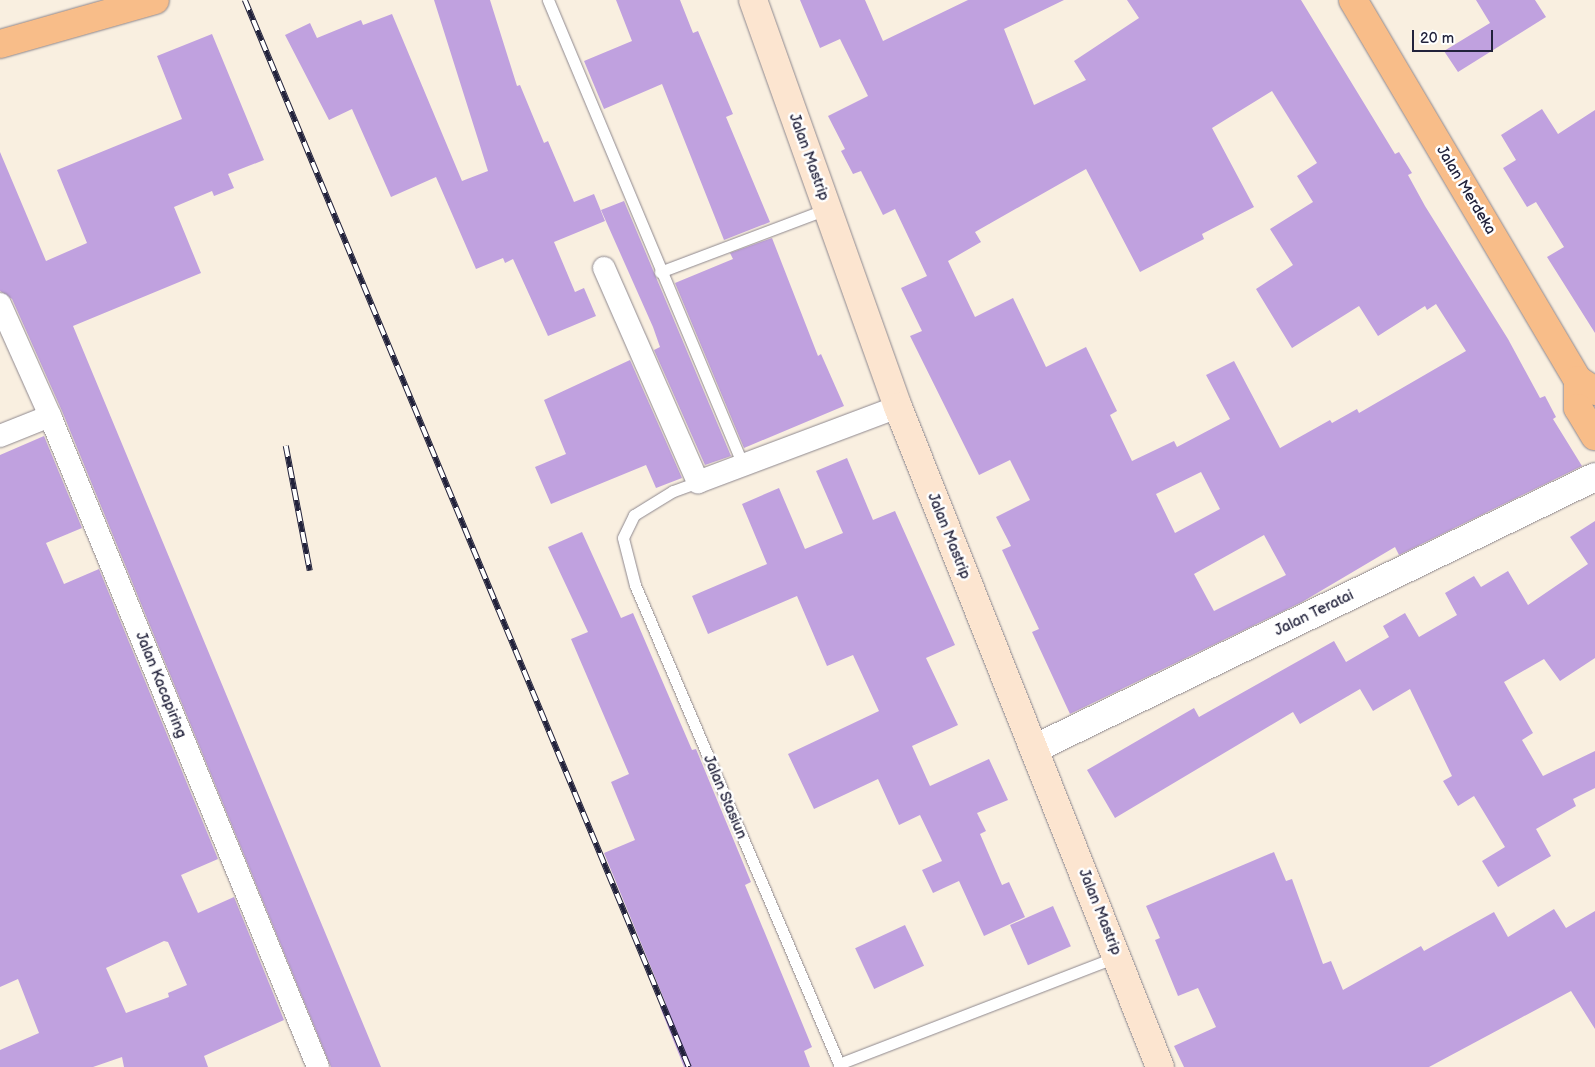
<!DOCTYPE html>
<html>
<head>
<meta charset="utf-8">
<style>
  body { margin:0 }
  #map { position:relative; width:1595px; height:1067px; overflow:hidden; background:#f9efe0; font-family:"Balsamiq Sans",sans-serif }
  div>[style] { position:absolute }
  [style*='--x'] { left:calc(var(--x)*1px); top:calc(var(--y)*1px); width:calc(var(--w)*1px); rotate:calc(var(--a)*1deg) }
  .building>* { inset:0; background:#c0a1df; transform-origin:0 0 }
  .roads { filter:drop-shadow(0 0 1px #8e888e) drop-shadow(0 0 1px #8e888e) }
  .service>* { height:11px; margin:-5.5px; padding:0 5.5px; transform-origin:5.5px; border-radius:5.5px; background:#fff }
  .minor>* { height:22px; margin:-11px; padding:0 11px; transform-origin:11px; border-radius:11px; background:#fff }
  .tertiary>* { height:28px; margin:-14px; padding:0 14px; transform-origin:14px; border-radius:14px; background:#fff }
  .secondary>* { height:28px; margin:-14px; padding:0 14px; transform-origin:14px; border-radius:14px; background:#fce5d0 }
  .primary>* { height:28px; margin:-14px; padding:0 14px; transform-origin:14px; border-radius:14px; background:#f8bd89 }
  .rail>* { height:5.5px; margin-top:-2.75px; transform-origin:0; background:repeating-linear-gradient(90deg,#fff 0 11px,#22223b 0 22px); box-sizing:border-box; border-block:1px solid #22223b }
  span { translate:-50% -50%; white-space:nowrap; text-align:center; line-height:1.15; -webkit-text-stroke:5px #fff; paint-order:stroke }
  .street-label { font-size:15px; color:#22223b }
  .scale { position:absolute; left:1412px; top:30px; width:81px; height:22px; box-sizing:border-box; border:2px solid #22223b; border-top:0; padding-left:6px; font-size:15px; line-height:18px; white-space:nowrap; color:#22223b; -webkit-text-stroke:4px #fff; paint-order:stroke }
</style>
</head>
<body>
<div id="map">
  <div class="building">
    <i style="clip-path:polygon(434px 0,490px 0,517px 86px,520px 85px,544px 143px,548px 141px,574px 202px,594px 194px,605px 221px,554px 242px,575px 292px,584px 288px,596px 316px,548px 336px,513px 259px,505px 263px,503px 258px,476px 269px,436px 177px,391px 197px,352px 109px,329px 120px,285px 35px,310px 23px,317px 38px,361px 20px,363px 25px,392px 14px,462px 181px,488px 171px)"></i>
    <i style="clip-path:polygon(616px 0,680px 0,693px 33px,698px 31px,733px 114px,726px 117px,770px 222px,724px 240px,662px 84px,604px 109px,584px 61px,632px 41px)"></i>
    <i style="clip-path:polygon(evenodd,800px 0,865px 0,883px 41px,968px 0,1064px 0,1004px 29px,1034px 105px,1086px 80px,1074px 61px,1139px 18px,1127px 0,1301px 0,1395px 154px,1399px 152px,1412px 173px,1408px 175px,1425px 206px,1508px 339px,1540px 398px,1545px 396px,1556px 417px,1553px 419px,1582px 466px,1399px 555px,1395px 547px,1302px 602px,1070px 714px,1032px 632px,1039px 629px,1002px 550px,1011px 546px,996px 517px,1030px 500px,1010px 460px,979px 475px,910px 336px,922px 331px,901px 288px,927px 276px,895px 209px,883px 215px,861px 171px,853px 174px,841px 151px,845px 149px,828px 116px,868px 96px,840px 39px,820px 48px,800px 0,1272px 91px,1317px 163px,1297px 176px,1313px 202px,1270px 229px,1293px 265px,1256px 289px,1292px 348px,1359px 306px,1378px 336px,1425px 306px,1427px 310px,1436px 304px,1466px 351px,1359px 413px,1357px 409px,1332px 423px,1330px 420px,1280px 448px,1234px 361px,1206px 375px,1230px 419px,1177px 447px,1174px 441px,1132px 461px,1110px 415px,1117px 411px,1086px 347px,1046px 367px,1013px 298px,975px 317px,948px 261px,981px 242px,975px 232px,1086px 169px,1140px 272px,1204px 239px,1202px 234px,1254px 207px,1212px 128px,1272px 91px,800px 0,1201px 472px,1220px 509px,1175px 533px,1156px 494px,1201px 472px,800px 0,1264px 535px,1286px 575px,1214px 611px,1194px 574px,1264px 535px)"></i>
    <i style="clip-path:polygon(1476px 0,1535px 0,1546px 17px,1458px 72px,1444px 51px,1490px 23px)"></i>
    <i style="clip-path:polygon(212px 34px,264px 160px,228px 174px,234px 188px,214px 196px,212px 191px,174px 207px,201px 273px,73px 326px,381px 1067px,331px 1067px,62px 411px,12px 299px,0 291px,0 152px,46px 261px,87px 243px,57px 170px,182px 119px,157px 56px)"></i>
    <i style="clip-path:polygon(1542px 109px,1558px 134px,1595px 110px,1595px 333px,1547px 257px,1564px 247px,1536px 202px,1527px 207px,1503px 168px,1516px 160px,1501px 135px)"></i>
    <i style="clip-path:polygon(624px 201px,731px 456px,705px 465px,654px 350px,660px 347px,653px 327px,601px 210px)"></i>
    <i style="clip-path:polygon(772px 238px,818px 356px,821px 354px,844px 406px,744px 448px,675px 283px,733px 259px,730px 253px)"></i>
    <i style="clip-path:polygon(630px 360px,682px 478px,656px 488px,646px 465px,551px 504px,535px 467px,566px 454px,544px 400px)"></i>
    <i style="clip-path:polygon(evenodd,44px 436px,82px 528px,46px 543px,64px 584px,99px 569px,218px 859px,181px 875px,198px 913px,234px 897px,284px 1020px,204px 1056px,208px 1067px,124px 1067px,122px 1057px,93px 1067px,0 1067px,0 1050px,39px 1033px,18px 979px,0 987px,0 455px,44px 436px,164px 941px,168px 942px,187px 985px,168px 993px,169px 997px,126px 1013px,106px 968px,164px 941px)"></i>
    <i style="clip-path:polygon(847px 458px,873px 520px,895px 511px,955px 645px,926px 658px,958px 725px,912px 746px,930px 786px,989px 759px,1008px 800px,977px 813px,986px 831px,980px 834px,1002px 885px,1009px 882px,1025px 917px,984px 936px,959px 881px,933px 893px,922px 870px,942px 861px,920px 815px,899px 825px,878px 779px,814px 809px,788px 754px,879px 711px,853px 655px,827px 666px,797px 596px,708px 634px,692px 596px,767px 564px,742px 504px,779px 488px,805px 549px,843px 533px,816px 471px)"></i>
    <i style="clip-path:polygon(1595px 521px,1595px 658px,1560px 681px,1544px 659px,1504px 682px,1533px 733px,1522px 740px,1543px 776px,1595px 751px,1595px 788px,1573px 799px,1576px 806px,1536px 829px,1551px 856px,1498px 887px,1482px 861px,1505px 847px,1474px 796px,1458px 806px,1443px 781px,1452px 776px,1410px 689px,1373px 711px,1360px 689px,1300px 724px,1293px 712px,1115px 818px,1087px 770px,1194px 708px,1199px 717px,1334px 641px,1346px 662px,1389px 637px,1383px 626px,1405px 613px,1419px 637px,1457px 615px,1445px 593px,1474px 576px,1481px 587px,1508px 571px,1528px 605px,1588px 564px,1570px 537px)"></i>
    <i style="clip-path:polygon(582px 532px,621px 618px,633px 613px,692px 750px,696px 749px,751px 882px,745px 885px,812px 1047px,804px 1051px,810px 1067px,684px 1067px,660px 1007px,666px 1004px,604px 853px,635px 840px,611px 782px,629px 774px,571px 639px,588px 632px,548px 547px)"></i>
    <i style="clip-path:polygon(1274px 852px,1286px 881px,1292px 879px,1323px 964px,1331px 961px,1343px 990px,1421px 946px,1424px 951px,1494px 912px,1508px 937px,1554px 909px,1566px 928px,1595px 911px,1595px 1029px,1571px 991px,1429px 1067px,1184px 1067px,1174px 1046px,1216px 1027px,1198px 988px,1178px 996px,1155px 940px,1160px 938px,1146px 906px)"></i>
    <i style="left:1053px;top:906px;width:44px;height:47px;rotate:66deg"></i>
    <i style="left:905px;top:925px;width:45px;height:55px;rotate:65deg"></i>
  </div>
  <div class="roads">
    <div class="service">
      <i style="--x:548;--y:0;--w:504;--a:67.25"></i>
      <i style="--x:660;--y:272;--w:178;--a:-20.7"></i>
      <i style="--x:698;--y:482;--w:27;--a:160"></i>
      <i style="--x:673;--y:491;--w:46;--a:148.4"></i>
      <i style="--x:634;--y:515;--w:25;--a:116"></i>
      <i style="--x:623;--y:538;--w:49;--a:75.7"></i>
      <i style="--x:635;--y:585;--w:521;--a:66.93"></i>
      <i style="--x:839;--y:1064;--w:298;--a:-21.1"></i>
    </div>
    <div class="minor">
      <i style="--x:604;--y:268;--w:234;--a:66.3"></i>
      <i style="--x:698;--y:482;--w:214;--a:-20.6"></i>
      <i style="--x:0;--y:304;--w:123;--a:65.9"></i>
      <i style="--x:50;--y:416;--w:704;--a:67.62"></i>
      <i style="--x:0;--y:436;--w:54;--a:-21.8"></i>
    </div>
    <div class="tertiary">
      <i style="--x:1034;--y:749;--w:623;--a:-25.87"></i>
    </div>
    <div class="secondary">
      <i style="--x:753;--y:0;--w:432;--a:70.4"></i>
      <i style="--x:898;--y:407;--w:710;--a:68.35"></i>
    </div>
    <div class="primary">
      <i style="--x:1353;--y:0;--w:442;--a:59.4"></i>
      <i style="--x:1578;--y:380;--w:20;--a:33"></i>
      <i style="--x:0;--y:44;--w:161;--a:-15.8"></i>
      <i style="--x:1578;--y:380;--w:28;--a:90"></i>
      <i style="--x:1578;--y:408;--w:33;--a:59"></i>
    </div>
  </div>
  <div class="rail">
    <i style="--x:245;--y:0;--w:1156;--a:67.41"></i>
    <i style="--x:286;--y:446;--w:127;--a:79.1"></i>
  </div>
  <div class="street-label">
    <span style="left:809px;top:157px;rotate:70deg">Jalan Mastrip</span>
    <span style="left:1466px;top:190px;rotate:59deg">Jalan Merdeka</span>
    <span style="left:949px;top:536px;rotate:68deg">Jalan Mastrip</span>
    <span style="left:1314px;top:613px;rotate:-26deg">Jalan Teratai</span>
    <span style="left:161px;top:685px;rotate:68deg">Jalan Kacapiring</span>
    <span style="left:725px;top:797px;rotate:67deg">Jalan Stasiun</span>
    <span style="left:1100px;top:912px;rotate:68deg">Jalan Mastrip</span>
  </div>
  <div class="scale">20 m</div>
</div>
</body>
</html>
